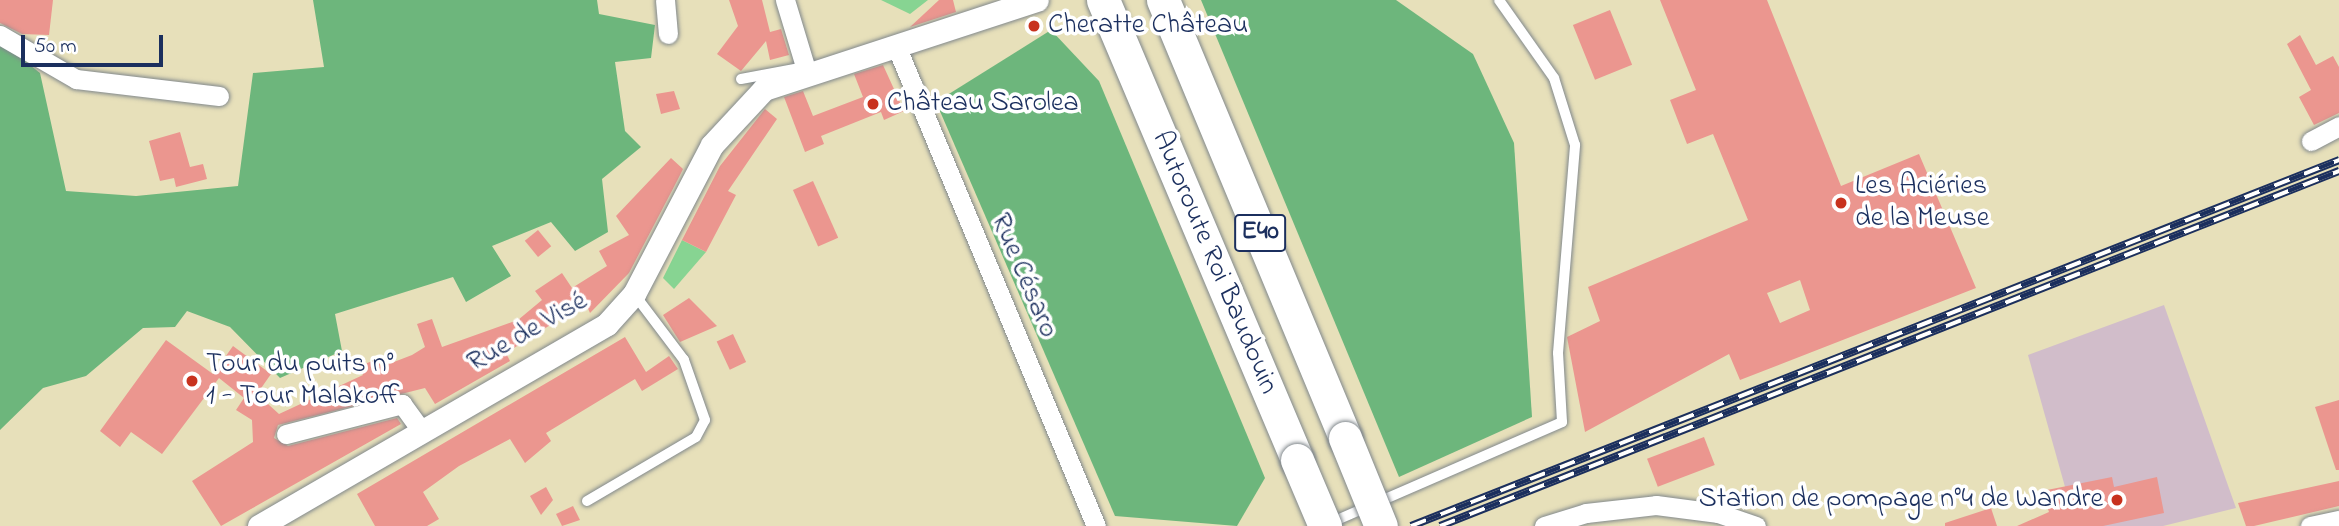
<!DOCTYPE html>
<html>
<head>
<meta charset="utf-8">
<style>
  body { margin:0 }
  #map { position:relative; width:2339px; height:526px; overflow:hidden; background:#e7e0ba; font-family:"Indie Flower",sans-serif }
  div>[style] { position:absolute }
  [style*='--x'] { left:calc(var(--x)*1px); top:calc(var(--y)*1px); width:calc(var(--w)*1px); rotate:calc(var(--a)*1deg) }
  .industrial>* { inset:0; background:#d1bdca }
  .green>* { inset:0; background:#87d492 }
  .forest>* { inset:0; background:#6db67c }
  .building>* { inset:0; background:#eb968f; transform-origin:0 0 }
  .roads { filter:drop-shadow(0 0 2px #81888c) drop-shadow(0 0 2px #81888c) }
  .service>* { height:10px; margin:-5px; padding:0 5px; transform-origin:5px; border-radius:5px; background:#fff }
  .minor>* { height:19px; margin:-9.5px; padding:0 9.5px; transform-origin:9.5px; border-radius:9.5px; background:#fff }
  .tertiary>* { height:23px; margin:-11.5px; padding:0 11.5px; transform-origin:11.5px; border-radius:11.5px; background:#fff }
  .motorway>* { height:33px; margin:-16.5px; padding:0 16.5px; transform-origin:16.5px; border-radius:16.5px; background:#fff }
  .rail>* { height:8px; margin-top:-4px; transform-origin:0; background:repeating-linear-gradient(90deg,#fff 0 16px,#1b2f5e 0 32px); box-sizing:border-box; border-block:2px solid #1b2f5e }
  .bridges { filter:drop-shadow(0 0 2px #81888c) drop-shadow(0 0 2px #81888c) }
  .motorway-bridge>* { height:33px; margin:-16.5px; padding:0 16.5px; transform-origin:16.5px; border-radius:16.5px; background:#fff }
  .dots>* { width:19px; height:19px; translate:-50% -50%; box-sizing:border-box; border:4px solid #fff; border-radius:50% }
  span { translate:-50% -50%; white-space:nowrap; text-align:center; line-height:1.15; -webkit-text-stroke:7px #fff; paint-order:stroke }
  .shield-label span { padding:2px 5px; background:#fff; border:2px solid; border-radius:5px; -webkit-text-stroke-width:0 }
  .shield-label { font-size:26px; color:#1b2f5e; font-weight:700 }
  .poi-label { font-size:28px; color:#1b2f5e }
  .left { translate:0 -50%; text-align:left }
  .right { translate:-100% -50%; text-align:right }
  .street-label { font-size:28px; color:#1b2f5e }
  .scale { position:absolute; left:21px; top:35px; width:142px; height:32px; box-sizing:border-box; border:4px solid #1b2f5e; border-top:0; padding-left:9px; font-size:21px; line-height:24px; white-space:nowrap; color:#1b2f5e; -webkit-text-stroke:5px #fff; paint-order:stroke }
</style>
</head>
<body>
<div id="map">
  <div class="industrial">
    <i style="clip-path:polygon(2164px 305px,2236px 508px,2163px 526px,2076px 526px,2028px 355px)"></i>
  </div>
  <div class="green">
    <i style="clip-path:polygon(881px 0,928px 0,910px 14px)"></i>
    <i style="clip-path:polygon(682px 240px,706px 252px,674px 289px,663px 278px)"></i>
  </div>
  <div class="forest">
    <i style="clip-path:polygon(313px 0,597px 0,599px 14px,655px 25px,651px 58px,615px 62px,625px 131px,641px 147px,602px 179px,608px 232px,575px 251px,551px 222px,492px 246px,511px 276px,466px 302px,453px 277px,335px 314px,342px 351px,280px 378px,230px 327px,187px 311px,175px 327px,143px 328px,86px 376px,43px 388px,0 430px,0 41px,40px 73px,66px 191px,136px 196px,238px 186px,253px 73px,324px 67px)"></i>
    <i style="clip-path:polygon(1201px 0,1396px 0,1473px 54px,1514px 143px,1532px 417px,1399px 477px)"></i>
    <i style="clip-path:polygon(1051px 30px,1099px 81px,1265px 478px,1237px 526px,1115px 516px,936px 102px)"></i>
  </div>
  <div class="building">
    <i style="clip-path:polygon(0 0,53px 0,49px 35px,22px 34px,0 23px)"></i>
    <i style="clip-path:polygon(729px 0,762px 0,770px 32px,781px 29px,789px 55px,770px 60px,766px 41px,741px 71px,717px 54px,738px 26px)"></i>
    <i style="clip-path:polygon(939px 0,953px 0,956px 12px,910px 27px)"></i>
    <i style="clip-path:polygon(evenodd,1660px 0,1767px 0,1841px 186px,1919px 154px,1976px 288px,1740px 380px,1729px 354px,1585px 432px,1567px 337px,1600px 321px,1588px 287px,1748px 220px,1713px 134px,1687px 144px,1670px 100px,1696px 90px,1660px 0,1800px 280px,1810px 310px,1780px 323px,1767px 293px,1800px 280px)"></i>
    <i style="left:1610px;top:10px;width:59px;height:40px;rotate:68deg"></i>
    <i style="clip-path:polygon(2300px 35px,2316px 65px,2333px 56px,2339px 67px,2339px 113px,2314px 125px,2299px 97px,2311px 90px,2287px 44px)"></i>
    <i style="clip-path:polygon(883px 65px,904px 111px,884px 120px,881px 112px,821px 136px,824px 144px,805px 152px,784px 97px,803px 91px,813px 116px,863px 97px,854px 74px)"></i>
    <i style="clip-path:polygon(674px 91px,680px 109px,661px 114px,656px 94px)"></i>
    <i style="clip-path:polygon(765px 109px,777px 119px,728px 191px,736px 195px,706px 252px,682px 240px,720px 166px)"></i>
    <i style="clip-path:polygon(180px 132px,190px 167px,203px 164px,207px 179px,176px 187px,174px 178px,160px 181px,149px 141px)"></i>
    <i style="clip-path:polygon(671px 158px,683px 169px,677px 181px,629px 273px,590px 313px,586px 304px,566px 315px,506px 353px,510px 361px,435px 404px,425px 388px,278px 425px,274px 438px,288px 446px,397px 418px,401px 424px,221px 526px,192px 481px,253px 442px,252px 420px,236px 410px,244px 398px,219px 378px,162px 454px,131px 432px,120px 447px,100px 431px,166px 340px,213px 374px,233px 346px,271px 374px,257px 394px,279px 414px,363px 375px,359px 366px,378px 359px,381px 367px,412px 355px,425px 347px,417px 324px,432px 319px,442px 347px,518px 320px,542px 300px,535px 291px,562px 273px,572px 288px,607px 266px,599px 251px,629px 235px,616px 216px)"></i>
    <i style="left:813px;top:181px;width:62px;height:22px;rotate:66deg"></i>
    <i style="left:538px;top:230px;width:21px;height:17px;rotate:51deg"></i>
    <i style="clip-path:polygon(689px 298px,717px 326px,680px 342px,663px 315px)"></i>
    <i style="left:733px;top:334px;width:31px;height:18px;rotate:65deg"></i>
    <i style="clip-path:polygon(625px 337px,646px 372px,669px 356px,678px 369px,642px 391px,635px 379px,546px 433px,551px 441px,525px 463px,510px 439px,459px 466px,423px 492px,439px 519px,427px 526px,375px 526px,357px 494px)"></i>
    <i style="clip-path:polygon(2339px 400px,2339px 470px,2336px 470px,2315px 407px)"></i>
    <i style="left:1704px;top:437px;width:30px;height:61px;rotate:69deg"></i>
    <i style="clip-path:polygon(2112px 477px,2114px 487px,2157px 477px,2164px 513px,2103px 526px,2017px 526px,2049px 512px,2042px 491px)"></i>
    <i style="clip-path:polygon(2339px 481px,2339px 506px,2254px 526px,2246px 526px,2238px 503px)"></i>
    <i style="clip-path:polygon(546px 487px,553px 500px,541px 515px,530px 496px)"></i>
    <i style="clip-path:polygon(573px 506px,580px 520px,562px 526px,556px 514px)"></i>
    <i style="clip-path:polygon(1991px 508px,1997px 526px,1945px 526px,1945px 523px)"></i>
  </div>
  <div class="roads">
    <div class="service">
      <i style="--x:741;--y:79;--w:60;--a:-10.6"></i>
      <i style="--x:587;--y:501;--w:126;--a:-30.4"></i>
      <i style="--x:696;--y:437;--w:19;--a:-62"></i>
      <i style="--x:705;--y:420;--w:64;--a:-109.3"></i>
      <i style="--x:684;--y:360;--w:83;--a:-127.1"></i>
      <i style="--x:1330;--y:523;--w:253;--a:-23.5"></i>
      <i style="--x:1562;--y:422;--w:69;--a:-93.3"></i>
      <i style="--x:1558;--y:353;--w:209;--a:-85.3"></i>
      <i style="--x:1575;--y:145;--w:70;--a:-107.4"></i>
      <i style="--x:1554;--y:78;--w:95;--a:-125.2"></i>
    </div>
    <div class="minor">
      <i style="--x:665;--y:0;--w:34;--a:85"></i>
      <i style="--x:785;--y:0;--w:76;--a:73.2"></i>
      <i style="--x:0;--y:35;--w:88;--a:30.1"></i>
      <i style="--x:76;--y:79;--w:144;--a:6.8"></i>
      <i style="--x:897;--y:48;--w:518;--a:67.4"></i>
      <i style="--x:2311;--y:141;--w:32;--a:-28"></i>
      <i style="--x:286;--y:434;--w:120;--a:-14.5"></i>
      <i style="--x:402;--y:404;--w:32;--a:54"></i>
      <i style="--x:1544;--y:526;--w:44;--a:-17.2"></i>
      <i style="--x:1586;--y:513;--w:70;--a:-6.5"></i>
      <i style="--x:1656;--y:505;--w:63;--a:7.4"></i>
      <i style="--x:1718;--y:513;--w:40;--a:18.9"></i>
      <i style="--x:2310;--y:526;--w:30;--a:-12"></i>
    </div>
    <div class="tertiary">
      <i style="--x:259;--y:526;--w:402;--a:-30.1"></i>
      <i style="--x:607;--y:324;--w:40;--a:-48"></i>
      <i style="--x:634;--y:294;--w:168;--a:-62.4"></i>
      <i style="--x:712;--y:145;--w:76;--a:-47.1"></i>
      <i style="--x:764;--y:89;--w:287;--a:-18.1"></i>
    </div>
    <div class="motorway">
      <i style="--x:1103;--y:0;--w:499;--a:67.1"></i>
      <i style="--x:1163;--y:0;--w:474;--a:67.4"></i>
    </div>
  </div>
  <div class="rail">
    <i style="--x:1411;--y:526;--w:998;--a:-21.52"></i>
    <i style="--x:1440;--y:526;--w:967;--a:-21.55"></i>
  </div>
  <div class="bridges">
    <div class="motorway-bridge">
      <i style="--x:1345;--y:438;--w:95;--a:67.8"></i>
      <i style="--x:1297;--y:460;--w:72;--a:67"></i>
    </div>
  </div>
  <div class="dots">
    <i style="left:1034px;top:26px;background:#c8321e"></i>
    <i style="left:873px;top:104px;background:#c8321e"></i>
    <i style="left:1841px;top:203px;background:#c8321e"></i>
    <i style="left:192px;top:381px;background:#c8321e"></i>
    <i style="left:2117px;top:500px;background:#c8321e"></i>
  </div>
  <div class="shield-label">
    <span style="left:1260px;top:233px">E40</span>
  </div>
  <div class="poi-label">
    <span class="left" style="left:1048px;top:26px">Cheratte Château</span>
    <span class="left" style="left:887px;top:104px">Château Sarolea</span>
    <span class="left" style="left:1855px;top:203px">Les Aciéries<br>de la Meuse</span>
    <span class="left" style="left:206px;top:381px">Tour du puits n°<br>1 - Tour Malakoff</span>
    <span class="right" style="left:2103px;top:500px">Station de pompage n°4 de Wandre</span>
  </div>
  <div class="street-label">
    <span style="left:1214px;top:263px;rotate:67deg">Autoroute Roi Baudouin</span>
    <span style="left:1023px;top:276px;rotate:67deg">Rue Césaro</span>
    <span style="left:528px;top:333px;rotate:-30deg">Rue de Visé</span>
  </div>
  <div class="scale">50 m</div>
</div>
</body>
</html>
